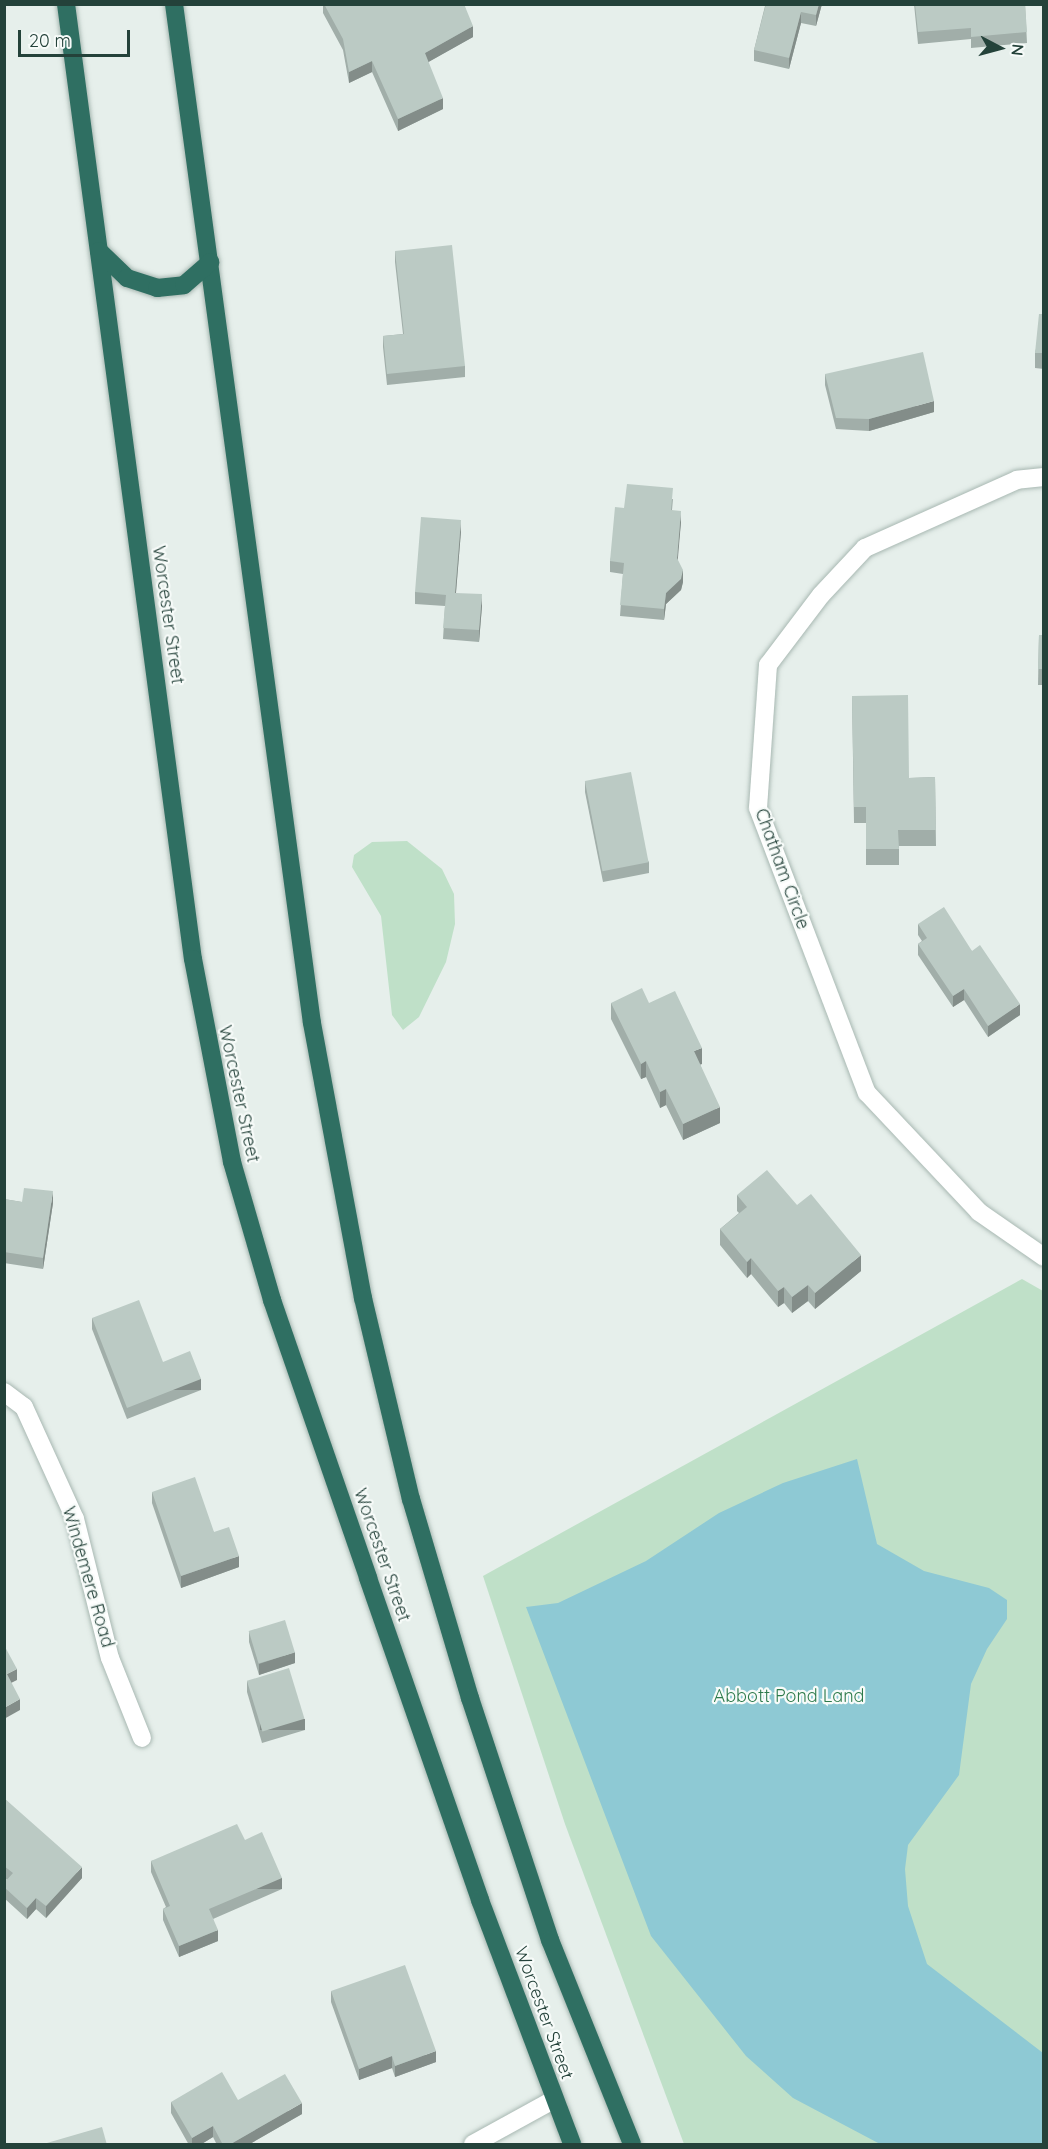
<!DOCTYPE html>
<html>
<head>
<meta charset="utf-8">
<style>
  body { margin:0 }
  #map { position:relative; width:1048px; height:2149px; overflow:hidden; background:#e6efeb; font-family:Quicksand,sans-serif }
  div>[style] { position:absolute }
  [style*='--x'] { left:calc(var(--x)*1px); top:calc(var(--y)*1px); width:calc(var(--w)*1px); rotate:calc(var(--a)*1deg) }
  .green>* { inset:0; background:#bfe0c8 }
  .water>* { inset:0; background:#8ec9d4 }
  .roads { filter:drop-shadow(0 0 2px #a8b8b2) drop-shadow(0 0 2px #a8b8b2) }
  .minor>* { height:18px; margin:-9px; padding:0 9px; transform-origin:9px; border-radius:9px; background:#fff }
  .highway>* { height:18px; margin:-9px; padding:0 9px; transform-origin:9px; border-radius:9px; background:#2f6f62 }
  .wall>* { inset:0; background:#a1aea9 }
  .shaded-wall>* { inset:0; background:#838d89; transform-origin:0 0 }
  .building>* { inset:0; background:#bbcac4; transform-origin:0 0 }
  span { translate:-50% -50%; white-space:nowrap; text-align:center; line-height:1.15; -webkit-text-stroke:4.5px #f7fbf9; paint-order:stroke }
  .street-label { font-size:18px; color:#24423a }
  .park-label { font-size:18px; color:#2d7a4b }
  .frame { position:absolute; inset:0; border:6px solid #24423a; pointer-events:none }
  .north { position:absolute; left:970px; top:18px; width:60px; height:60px; -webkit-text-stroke:4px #f7fbf9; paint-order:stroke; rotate:96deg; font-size:16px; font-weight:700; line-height:24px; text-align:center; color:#24423a }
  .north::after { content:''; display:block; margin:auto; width:21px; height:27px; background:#24423a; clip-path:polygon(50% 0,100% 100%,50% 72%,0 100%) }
  .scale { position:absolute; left:18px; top:30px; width:112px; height:27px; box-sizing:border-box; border:3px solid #24423a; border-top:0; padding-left:8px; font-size:18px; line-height:21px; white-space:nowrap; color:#24423a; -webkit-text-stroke:4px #f7fbf9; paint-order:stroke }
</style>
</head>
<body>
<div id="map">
  <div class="green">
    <i style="clip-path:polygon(407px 841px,442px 869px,454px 894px,455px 924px,446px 962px,419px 1017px,403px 1030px,392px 1015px,381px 916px,352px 867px,354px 855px,372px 842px)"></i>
    <i style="clip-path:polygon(1022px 1279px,1043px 1291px,1043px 2144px,684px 2144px,565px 1824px,483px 1576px)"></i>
  </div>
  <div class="water">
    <i style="clip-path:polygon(857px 1459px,877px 1544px,924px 1571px,989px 1588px,1007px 1600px,1007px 1619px,987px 1649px,971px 1684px,959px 1775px,908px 1845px,905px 1869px,908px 1906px,927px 1964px,1043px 2053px,1043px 2144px,880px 2144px,793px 2098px,746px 2056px,651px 1936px,526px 1607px,558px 1603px,646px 1561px,719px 1513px,783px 1483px)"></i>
  </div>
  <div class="roads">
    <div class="minor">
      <i style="--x:1044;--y:477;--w:27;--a:174"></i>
      <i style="--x:1017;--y:480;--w:167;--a:155.9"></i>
      <i style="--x:865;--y:548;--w:64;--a:133.1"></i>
      <i style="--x:821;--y:595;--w:88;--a:127.1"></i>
      <i style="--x:768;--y:665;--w:143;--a:94"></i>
      <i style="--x:758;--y:808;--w:305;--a:69.1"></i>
      <i style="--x:867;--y:1093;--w:163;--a:46.7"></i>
      <i style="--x:979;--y:1212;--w:79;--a:34.7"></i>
      <i style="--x:4;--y:1392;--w:25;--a:37"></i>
      <i style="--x:24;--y:1407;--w:123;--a:65.5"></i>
      <i style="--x:75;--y:1519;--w:143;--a:75.9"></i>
      <i style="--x:110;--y:1658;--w:86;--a:68.2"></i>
      <i style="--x:473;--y:2144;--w:91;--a:-28.8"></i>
    </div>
    <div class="highway">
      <i style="--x:66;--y:4;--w:963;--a:82.43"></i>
      <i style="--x:193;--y:959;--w:207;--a:79.1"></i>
      <i style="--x:232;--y:1162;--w:144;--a:73.8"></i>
      <i style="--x:272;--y:1300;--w:294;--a:70.9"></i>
      <i style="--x:368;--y:1578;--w:341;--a:70.8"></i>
      <i style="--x:480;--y:1900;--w:261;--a:69.3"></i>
      <i style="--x:174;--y:4;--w:1028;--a:82.29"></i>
      <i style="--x:312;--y:1023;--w:280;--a:79.5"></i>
      <i style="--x:363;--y:1298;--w:207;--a:76.6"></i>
      <i style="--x:411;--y:1499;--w:208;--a:73.5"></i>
      <i style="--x:470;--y:1698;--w:255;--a:71.7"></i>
      <i style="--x:550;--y:1940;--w:220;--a:68.1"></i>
      <i style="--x:99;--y:251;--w:39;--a:44"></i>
      <i style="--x:127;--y:278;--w:32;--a:18"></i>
      <i style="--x:157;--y:288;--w:27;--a:-6"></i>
      <i style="--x:184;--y:285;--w:35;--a:-41"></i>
    </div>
  </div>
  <div class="wall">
    <i style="clip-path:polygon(323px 4px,464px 4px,473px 37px,428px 62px,443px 109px,398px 131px,372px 72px,349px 83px,343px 50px,323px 13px)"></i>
    <i style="clip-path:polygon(758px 4px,822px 4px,816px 26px,801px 23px,789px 69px,754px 61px,754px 50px,765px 6px)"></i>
    <i style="clip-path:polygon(914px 4px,1025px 4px,1027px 43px,971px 48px,971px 39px,918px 44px)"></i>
    <i style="clip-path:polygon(395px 251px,465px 366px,465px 377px,387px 385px,383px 347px,383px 336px,403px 334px,395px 262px)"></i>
    <i style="clip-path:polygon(1044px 314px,1044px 369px,1035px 368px,1035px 353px)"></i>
    <i style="clip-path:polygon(825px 374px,934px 412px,869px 431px,836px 429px,825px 385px)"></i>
    <i style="clip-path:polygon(673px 499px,672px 510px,681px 522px,677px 560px,683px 582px,681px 590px,666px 604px,664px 620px,620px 616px,623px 574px,610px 572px,610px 561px,624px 508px)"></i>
    <i style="clip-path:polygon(461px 531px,456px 593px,482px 606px,479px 642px,443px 639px,445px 606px,415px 604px,415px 592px)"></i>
    <i style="clip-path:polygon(1039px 635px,1044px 635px,1044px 685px,1038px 685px)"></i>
    <i style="clip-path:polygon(852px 696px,909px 778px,935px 777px,936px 846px,899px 846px,899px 865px,866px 865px,866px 823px,854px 823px)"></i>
    <i style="clip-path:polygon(585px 781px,649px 862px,649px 873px,603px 882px,585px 792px)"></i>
    <i style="clip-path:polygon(918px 924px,972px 951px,1020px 1015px,988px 1037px,964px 1000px,953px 1007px,918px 955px,918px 944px,922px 941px,918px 935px)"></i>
    <i style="clip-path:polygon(611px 1003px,649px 1003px,702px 1064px,700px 1064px,720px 1123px,683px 1140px,666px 1105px,660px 1108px,646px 1077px,641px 1079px,611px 1019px)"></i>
    <i style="clip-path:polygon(737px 1195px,797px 1205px,861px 1271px,815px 1309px,808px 1301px,792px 1313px,784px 1303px,778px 1307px,751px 1274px,747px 1278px,720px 1245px,720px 1229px,739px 1213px,737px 1211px)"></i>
    <i style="clip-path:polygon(4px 1199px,22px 1202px,53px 1203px,43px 1269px,4px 1263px)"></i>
    <i style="clip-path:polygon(92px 1318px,201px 1390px,127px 1419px,92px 1329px)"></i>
    <i style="clip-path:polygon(152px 1492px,214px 1532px,239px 1567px,181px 1588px,152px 1503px)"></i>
    <i style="clip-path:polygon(249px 1631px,295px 1663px,259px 1675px,249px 1642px)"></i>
    <i style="clip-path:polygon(247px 1681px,305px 1730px,262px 1743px,247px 1692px)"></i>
    <i style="clip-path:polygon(4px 1798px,82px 1878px,46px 1918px,36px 1909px,27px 1919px,4px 1898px,4px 1883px,7px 1880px,4px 1877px)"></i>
    <i style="clip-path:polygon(245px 1840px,282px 1889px,213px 1919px,218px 1941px,179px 1957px,163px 1920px,163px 1909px,166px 1907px,151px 1872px,151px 1861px)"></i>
    <i style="clip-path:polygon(331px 1991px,436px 2062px,395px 2077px,392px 2068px,359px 2080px,331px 2002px)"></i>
    <i style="clip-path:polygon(238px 2100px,302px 2114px,248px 2145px,217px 2145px,213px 2137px,200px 2145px,189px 2145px,171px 2113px,171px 2102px)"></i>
  </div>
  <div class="shaded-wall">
    <i style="clip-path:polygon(819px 4px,822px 4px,816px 26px,816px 15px)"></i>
    <i style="clip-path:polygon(801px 12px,801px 23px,789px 69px,789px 58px)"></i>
    <i style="clip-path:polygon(473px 26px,473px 37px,425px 64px,425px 53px)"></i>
    <i style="clip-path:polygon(372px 61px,372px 72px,349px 83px,349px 72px)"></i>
    <i style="clip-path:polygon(443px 98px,443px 109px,398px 131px,398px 119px)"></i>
    <i style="clip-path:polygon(934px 401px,934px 412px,869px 431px,869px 419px)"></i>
    <i style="clip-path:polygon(681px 511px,681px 522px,677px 569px,677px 558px)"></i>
    <i style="clip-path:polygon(461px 520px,461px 531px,455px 604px,455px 593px)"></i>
    <i style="clip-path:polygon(683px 570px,683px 582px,681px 590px,666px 604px,664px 620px,664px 609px,666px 593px)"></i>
    <i style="clip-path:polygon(482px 594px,482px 606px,479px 642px,479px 630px)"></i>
    <i style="clip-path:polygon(964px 989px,964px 1000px,953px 1007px,953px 996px)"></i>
    <i style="clip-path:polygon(1020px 1004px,1020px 1015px,988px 1037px,988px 1026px)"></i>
    <i style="clip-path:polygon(702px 1048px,702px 1064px,694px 1067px,694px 1051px)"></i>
    <i style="clip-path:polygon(646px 1061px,646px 1077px,641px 1079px,641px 1064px)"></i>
    <i style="clip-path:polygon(666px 1089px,666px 1105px,660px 1108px,660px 1092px)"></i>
    <i style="clip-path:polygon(720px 1107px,720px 1123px,683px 1140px,683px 1124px)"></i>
    <i style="clip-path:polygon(53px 1191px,53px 1203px,43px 1269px,43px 1258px)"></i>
    <i style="clip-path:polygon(861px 1255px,861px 1271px,815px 1309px,815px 1293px)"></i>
    <i style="clip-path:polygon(751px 1258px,751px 1274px,747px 1278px,747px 1262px)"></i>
    <i style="clip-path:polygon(808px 1285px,808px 1301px,792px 1313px,792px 1297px)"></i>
    <i style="clip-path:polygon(784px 1287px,784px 1303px,778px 1307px,778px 1291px)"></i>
    <i style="left:201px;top:1379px;width:11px;height:79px;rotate:90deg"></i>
    <i style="clip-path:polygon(239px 1556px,239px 1567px,181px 1588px,181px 1576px)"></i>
    <i style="clip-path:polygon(295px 1652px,295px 1663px,259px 1675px,259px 1664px)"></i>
    <i style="clip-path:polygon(17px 1669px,17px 1680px,7px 1685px,7px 1674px)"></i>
    <i style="clip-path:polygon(20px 1699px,20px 1710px,4px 1719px,4px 1708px)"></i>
    <i style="left:305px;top:1719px;width:11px;height:45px;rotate:90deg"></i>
    <i style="clip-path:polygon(82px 1867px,82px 1878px,46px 1918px,46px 1906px)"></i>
    <i style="left:282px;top:1878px;width:11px;height:79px;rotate:90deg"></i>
    <i style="clip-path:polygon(36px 1898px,36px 1909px,27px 1919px,27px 1908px)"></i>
    <i style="clip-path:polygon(218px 1930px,218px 1941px,179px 1957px,179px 1946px)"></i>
    <i style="clip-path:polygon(436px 2051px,436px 2062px,395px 2077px,395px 2066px)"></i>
    <i style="clip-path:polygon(392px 2056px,392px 2068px,359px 2080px,359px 2069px)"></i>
    <i style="clip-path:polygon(302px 2103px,302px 2114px,248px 2145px,229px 2145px)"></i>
    <i style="clip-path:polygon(213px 2126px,213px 2137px,200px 2145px,192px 2145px,192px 2138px)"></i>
  </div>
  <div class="building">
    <i style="clip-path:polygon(324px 4px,464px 4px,473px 26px,425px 53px,443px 98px,398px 119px,372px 61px,349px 72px,343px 39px)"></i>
    <i style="clip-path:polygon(766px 4px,819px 4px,816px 15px,801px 12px,789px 58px,754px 50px)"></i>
    <i style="clip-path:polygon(915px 4px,1025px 4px,1027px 32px,971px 37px,971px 28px,918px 32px)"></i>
    <i style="clip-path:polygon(452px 245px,465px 366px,387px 374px,383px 336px,404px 334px,395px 251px)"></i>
    <i style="clip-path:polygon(1039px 314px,1044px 314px,1044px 353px,1035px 353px)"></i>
    <i style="clip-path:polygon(923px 352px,934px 401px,869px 419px,836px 418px,825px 374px)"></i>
    <i style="clip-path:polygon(627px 484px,673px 488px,671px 510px,681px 511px,677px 558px,683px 570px,681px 579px,666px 593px,664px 609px,620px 605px,624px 563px,610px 561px,615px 507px,624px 508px)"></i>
    <i style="clip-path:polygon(421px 517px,461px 520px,455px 593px,482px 594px,479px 630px,443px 628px,446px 595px,415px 592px)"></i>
    <i style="clip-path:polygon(1039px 635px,1044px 635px,1044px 669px,1038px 669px)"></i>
    <i style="clip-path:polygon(908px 695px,909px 778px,935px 777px,936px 830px,898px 830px,899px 849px,866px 849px,866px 807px,854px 807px,852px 696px)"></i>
    <i style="left:631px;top:772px;width:92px;height:47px;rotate:79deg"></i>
    <i style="clip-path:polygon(944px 907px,972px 951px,980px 945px,1020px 1004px,988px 1026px,964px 989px,953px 996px,918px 944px,927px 938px,918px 924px)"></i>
    <i style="clip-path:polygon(642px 988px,649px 1003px,675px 991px,702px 1048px,694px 1051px,720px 1107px,683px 1124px,666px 1089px,660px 1092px,646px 1061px,641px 1064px,611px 1003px)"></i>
    <i style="clip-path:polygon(767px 1170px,797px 1205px,811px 1194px,861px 1255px,815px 1293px,808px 1285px,792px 1297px,784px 1287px,778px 1291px,751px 1258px,747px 1262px,720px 1229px,747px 1207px,737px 1195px)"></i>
    <i style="clip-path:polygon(24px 1188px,53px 1191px,43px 1258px,4px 1252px,4px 1199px,22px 1202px)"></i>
    <i style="clip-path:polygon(139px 1300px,163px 1362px,190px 1351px,201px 1379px,127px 1408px,92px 1318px)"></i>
    <i style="clip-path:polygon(195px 1477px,214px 1532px,229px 1527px,239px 1556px,181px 1576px,152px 1492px)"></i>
    <i style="left:285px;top:1620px;width:34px;height:38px;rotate:73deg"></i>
    <i style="clip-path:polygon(4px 1645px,17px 1669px,7px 1674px,20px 1699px,4px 1708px)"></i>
    <i style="left:289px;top:1668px;width:53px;height:44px;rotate:73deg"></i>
    <i style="clip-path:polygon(4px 1798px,82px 1867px,46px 1906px,36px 1898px,27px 1908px,4px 1887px,4px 1883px,13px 1873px,4px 1866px)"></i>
    <i style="clip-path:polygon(237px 1824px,245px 1840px,262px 1832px,282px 1878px,209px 1909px,218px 1930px,179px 1946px,163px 1909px,170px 1906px,151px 1861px)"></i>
    <i style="clip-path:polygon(405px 1965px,436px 2051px,395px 2066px,392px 2056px,359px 2069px,331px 1991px)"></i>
    <i style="clip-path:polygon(222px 2072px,238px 2100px,285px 2074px,302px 2103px,229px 2145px,223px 2145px,213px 2126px,192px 2138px,171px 2102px)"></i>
    <i style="clip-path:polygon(102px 2127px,107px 2145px,40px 2145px)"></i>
  </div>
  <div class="street-label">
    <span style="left:168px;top:615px;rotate:82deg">Worcester Street</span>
    <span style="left:782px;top:869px;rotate:70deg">Chatham Circle</span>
    <span style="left:239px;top:1094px;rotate:78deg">Worcester Street</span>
    <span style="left:382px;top:1555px;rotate:71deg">Worcester Street</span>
    <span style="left:88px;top:1577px;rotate:74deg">Windemere Road</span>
    <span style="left:544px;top:2013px;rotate:70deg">Worcester Street</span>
  </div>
  <div class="park-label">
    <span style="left:789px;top:1696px">Abbott Pond Land</span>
  </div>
  <div class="frame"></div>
  <div class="north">N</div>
  <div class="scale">20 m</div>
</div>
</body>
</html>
